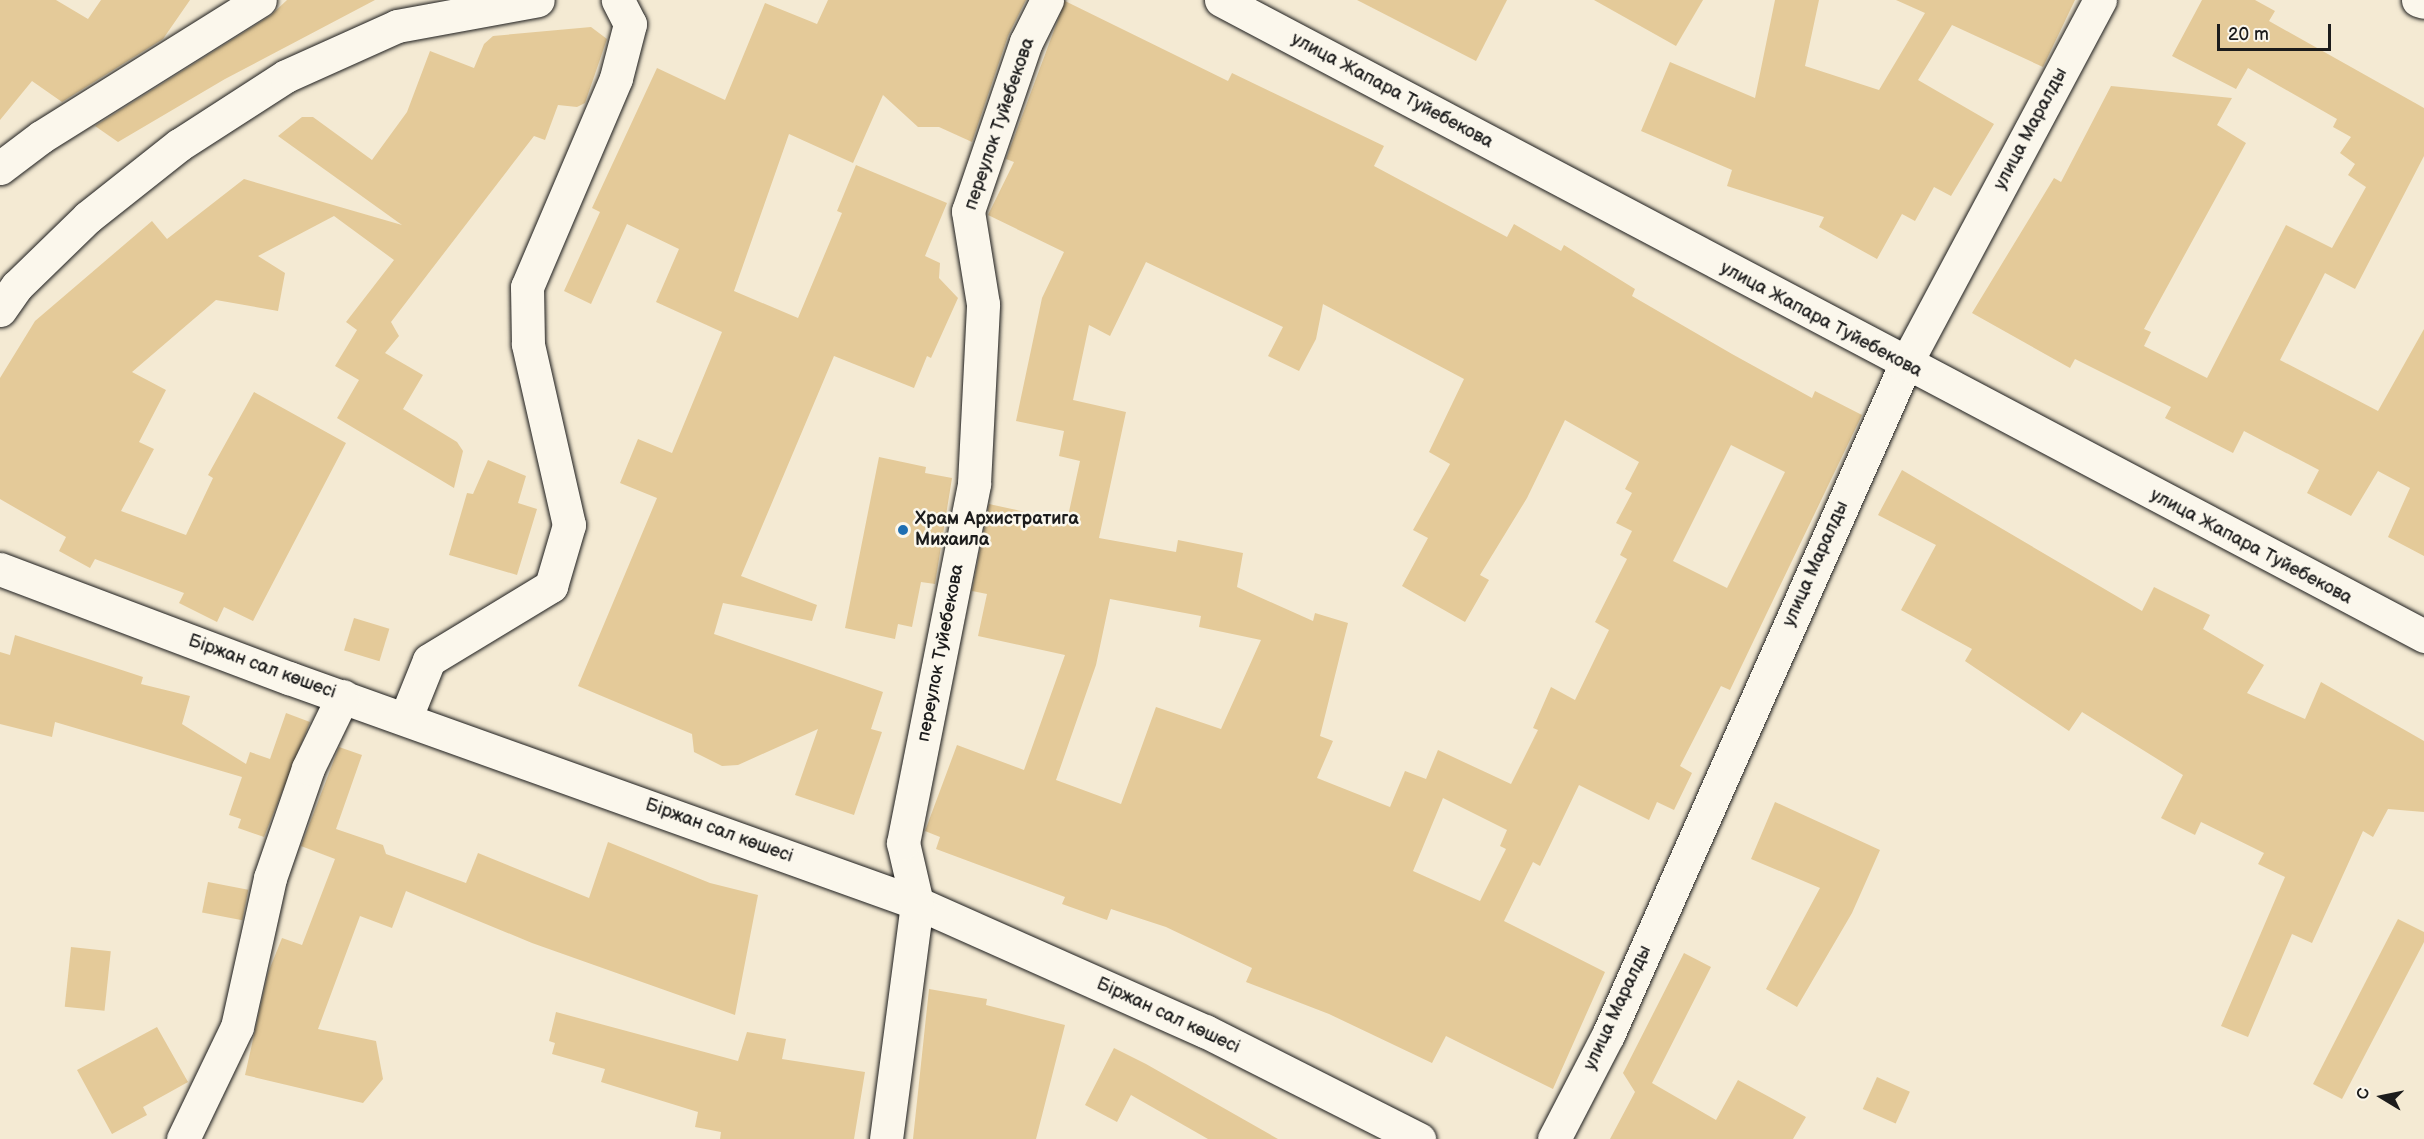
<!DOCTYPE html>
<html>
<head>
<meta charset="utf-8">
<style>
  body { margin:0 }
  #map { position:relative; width:2424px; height:1139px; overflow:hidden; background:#f4ead3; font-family:"Balsamiq Sans",sans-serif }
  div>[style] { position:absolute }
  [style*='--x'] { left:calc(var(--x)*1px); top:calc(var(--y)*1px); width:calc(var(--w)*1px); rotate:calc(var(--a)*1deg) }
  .building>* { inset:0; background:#e4ca99; transform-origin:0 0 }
  .roads { filter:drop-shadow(0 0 2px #1c1c1c) drop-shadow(0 0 2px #1c1c1c) }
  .minor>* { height:33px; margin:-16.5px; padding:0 16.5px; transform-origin:16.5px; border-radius:16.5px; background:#fbf7ec }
  .dots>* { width:16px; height:16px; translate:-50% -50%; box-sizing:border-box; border:3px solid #fbf7ec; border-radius:50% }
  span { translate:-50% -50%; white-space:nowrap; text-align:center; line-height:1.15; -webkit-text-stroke:5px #fbf7ec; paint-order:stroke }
  .street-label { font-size:18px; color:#1c1c1c }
  .poi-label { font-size:18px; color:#1c1c1c; font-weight:700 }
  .left { translate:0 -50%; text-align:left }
  .north { position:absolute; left:2352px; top:1067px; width:60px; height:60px; -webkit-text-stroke:4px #fbf7ec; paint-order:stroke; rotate:280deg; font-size:16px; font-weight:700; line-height:24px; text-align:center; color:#1c1c1c }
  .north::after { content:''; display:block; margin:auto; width:21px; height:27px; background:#1c1c1c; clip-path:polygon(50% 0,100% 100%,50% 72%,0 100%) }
  .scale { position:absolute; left:2217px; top:24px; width:114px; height:27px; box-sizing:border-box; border:3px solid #1c1c1c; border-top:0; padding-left:8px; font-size:18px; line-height:21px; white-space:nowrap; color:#1c1c1c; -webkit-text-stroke:4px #fbf7ec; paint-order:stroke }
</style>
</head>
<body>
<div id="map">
  <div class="building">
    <i style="clip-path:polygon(0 0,56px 0,88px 19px,101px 0,190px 0,163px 39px,62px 102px,32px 81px,0 120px)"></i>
    <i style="clip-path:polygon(287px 0,375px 0,225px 79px,118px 142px,95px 126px,270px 16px)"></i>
    <i style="clip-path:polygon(828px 0,1026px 0,1008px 36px,972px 142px,939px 127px,918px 127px,883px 95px,853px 163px,789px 134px,734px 291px,798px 318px,842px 213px,837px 211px,856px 165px,947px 203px,925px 256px,940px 263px,939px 278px,958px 298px,931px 358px,927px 356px,914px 388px,834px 356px,741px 576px,817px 605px,812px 621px,723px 603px,714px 634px,883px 692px,871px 729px,882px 732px,854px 815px,795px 795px,818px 729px,738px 765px,722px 766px,694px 752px,692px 734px,578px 686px,657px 498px,620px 483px,638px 439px,672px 453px,722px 332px,656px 302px,679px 249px,627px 224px,591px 304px,564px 291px,600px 212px,592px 208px,657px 68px,725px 100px,765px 3px,817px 24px)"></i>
    <i style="clip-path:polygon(1357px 0,1507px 0,1476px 61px)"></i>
    <i style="clip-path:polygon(1594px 0,1703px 0,1676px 46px)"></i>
    <i style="clip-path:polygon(1775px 0,1819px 0,1805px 66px,1879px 90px,1925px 13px,1896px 0,2075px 0,2043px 67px,1952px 25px,1918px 80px,1994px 124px,1951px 196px,1934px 187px,1915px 221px,1902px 214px,1877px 259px,1819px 227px,1824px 217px,1727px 186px,1732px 170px,1641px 131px,1670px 62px,1755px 98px)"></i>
    <i style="clip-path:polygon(2202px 0,2255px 0,2275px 11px,2269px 21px,2424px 108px,2424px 156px,2355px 289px,2325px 273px,2280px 360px,2378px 411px,2424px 329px,2424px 556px,2388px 537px,2410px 488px,2378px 471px,2351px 516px,2307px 493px,2319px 470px,2244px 431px,2233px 453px,2165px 418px,2171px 407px,2075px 359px,2070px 368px,1972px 313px,2054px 178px,2061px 182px,2111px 86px,2232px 98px,2217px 125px,2246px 143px,2144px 329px,2151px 332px,2144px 346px,2207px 378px,2286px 225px,2332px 248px,2366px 187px,2348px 175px,2355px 164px,2340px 153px,2351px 137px,2333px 127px,2337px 119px,2248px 68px,2236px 89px,2172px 56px)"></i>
    <i style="clip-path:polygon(evenodd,1065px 1px,1228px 81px,1232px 73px,1384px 146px,1374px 166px,1507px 237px,1514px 224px,1561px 251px,1564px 245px,1635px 289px,1632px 296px,1732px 354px,1812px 398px,1815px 391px,1862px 415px,1730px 690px,1721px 686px,1680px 766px,1692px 773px,1674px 810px,1657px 802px,1649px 820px,1579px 785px,1540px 866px,1533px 862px,1504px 921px,1605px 972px,1553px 1089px,1446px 1036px,1432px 1063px,1329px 1014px,1246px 982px,1252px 968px,1166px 927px,1111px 909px,1107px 920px,1062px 904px,1065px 897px,936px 849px,940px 837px,925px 831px,957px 745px,1024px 770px,1065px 655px,978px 636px,987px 594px,972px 591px,989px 504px,1067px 521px,1080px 461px,1059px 456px,1064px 431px,1016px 421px,1042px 298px,1064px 252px,988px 215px,1014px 162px,1006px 159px,1065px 1px,1146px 262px,1283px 327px,1268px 356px,1299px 371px,1316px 339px,1323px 304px,1464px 379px,1429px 452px,1450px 464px,1413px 530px,1428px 538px,1402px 586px,1465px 622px,1489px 580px,1480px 575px,1527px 498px,1565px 420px,1639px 462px,1625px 489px,1632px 493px,1616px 523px,1632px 531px,1620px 555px,1627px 559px,1595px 622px,1609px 630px,1575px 700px,1551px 687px,1533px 728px,1538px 730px,1511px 784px,1438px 750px,1426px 779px,1405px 771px,1390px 807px,1317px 778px,1333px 741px,1320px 736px,1348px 623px,1315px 613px,1313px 621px,1237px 587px,1243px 553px,1178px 540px,1176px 552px,1099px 538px,1126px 412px,1073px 400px,1089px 325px,1110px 336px,1146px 262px,1065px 1px,1731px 445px,1785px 472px,1727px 588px,1673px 561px,1731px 445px,1065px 1px,1110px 599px,1201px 616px,1199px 627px,1261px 640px,1221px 729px,1156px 707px,1121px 804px,1056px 780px,1096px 665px,1110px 599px,1065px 1px,1443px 798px,1507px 830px,1500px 846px,1506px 849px,1480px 901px,1413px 871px,1443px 798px)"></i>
    <i style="clip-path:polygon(591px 27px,607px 39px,585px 103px,577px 107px,558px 105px,545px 140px,534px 136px,391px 322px,399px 336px,385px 353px,423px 375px,403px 409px,457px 442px,463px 451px,454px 488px,337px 418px,359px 380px,335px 366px,357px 330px,346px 322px,394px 260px,334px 216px,258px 256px,285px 273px,278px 311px,216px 300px,132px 372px,166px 390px,139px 442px,154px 449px,121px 511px,186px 535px,213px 478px,208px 475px,254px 392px,346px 443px,253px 621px,224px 607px,217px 622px,179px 603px,184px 593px,95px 559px,90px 568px,59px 551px,66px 537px,0 499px,0 378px,35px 321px,152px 221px,167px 239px,244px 179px,402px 225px,278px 136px,302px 117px,313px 117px,372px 160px,407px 112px,430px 51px,474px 68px,484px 44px,493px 36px)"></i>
    <i style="clip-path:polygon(879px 457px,926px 467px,925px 473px,952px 478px,935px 584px,921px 582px,912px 627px,898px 624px,895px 639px,845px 628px)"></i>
    <i style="clip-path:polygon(488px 460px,526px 476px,518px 503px,537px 509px,517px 575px,449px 555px,467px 493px,473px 494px)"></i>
    <i style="clip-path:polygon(1902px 470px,2142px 611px,2154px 587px,2210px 615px,2203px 629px,2264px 665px,2247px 693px,2305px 719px,2321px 682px,2424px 741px,2424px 812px,2388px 809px,2373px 837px,2363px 831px,2312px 943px,2292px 934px,2248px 1037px,2221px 1026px,2285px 877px,2258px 864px,2264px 853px,2201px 822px,2195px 835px,2161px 818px,2183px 775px,2082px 712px,2069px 731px,1965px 661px,1972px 649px,1901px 610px,1936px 545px,1878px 515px)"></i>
    <i style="left:354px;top:618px;width:37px;height:34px;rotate:17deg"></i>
    <i style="clip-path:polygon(15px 635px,143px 677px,141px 684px,190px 696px,182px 724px,246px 764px,250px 752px,270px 759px,286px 713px,310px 722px,264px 837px,238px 828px,241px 819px,229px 815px,242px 777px,55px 722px,52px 737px,0 724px,0 652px,10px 655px)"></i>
    <i style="clip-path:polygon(339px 747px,362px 755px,336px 829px,383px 845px,386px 854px,466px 883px,478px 853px,589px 898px,608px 842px,710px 883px,758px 895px,735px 1015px,532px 943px,406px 891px,392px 928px,360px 916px,318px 1029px,376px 1041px,383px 1079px,363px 1103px,245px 1075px,268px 973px,282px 938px,302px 945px,335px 859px,301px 846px)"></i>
    <i style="clip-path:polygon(1775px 802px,1880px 850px,1852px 913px,1797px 1007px,1766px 989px,1820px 888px,1751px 859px)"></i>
    <i style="left:208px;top:882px;width:41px;height:31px;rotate:11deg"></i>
    <i style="clip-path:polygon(2398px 919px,2424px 932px,2424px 942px,2342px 1099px,2313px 1084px)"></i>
    <i style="left:71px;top:947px;width:40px;height:60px;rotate:6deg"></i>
    <i style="clip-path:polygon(1684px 953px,1711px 967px,1652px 1083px,1716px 1120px,1738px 1080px,1806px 1117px,1793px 1139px,1610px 1139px,1635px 1092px,1623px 1073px)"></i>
    <i style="clip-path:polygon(929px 989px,987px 999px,986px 1005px,1065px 1025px,1036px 1139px,913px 1139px)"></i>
    <i style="clip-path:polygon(556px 1012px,738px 1061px,747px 1032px,786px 1039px,782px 1059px,865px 1072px,854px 1139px,720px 1139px,721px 1132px,695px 1127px,698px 1112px,601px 1082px,605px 1069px,552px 1054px,555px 1043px,549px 1041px)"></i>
    <i style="clip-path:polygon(157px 1027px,188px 1082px,143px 1107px,147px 1115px,112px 1134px,77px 1070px)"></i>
    <i style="clip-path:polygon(1114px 1048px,1146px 1064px,1278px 1139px,1208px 1139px,1131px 1095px,1117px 1122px,1085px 1105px)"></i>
    <i style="left:1877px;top:1077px;width:36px;height:35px;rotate:24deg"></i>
  </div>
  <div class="roads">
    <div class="minor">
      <i style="--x:1221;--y:0;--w:1361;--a:27.86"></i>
      <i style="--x:2418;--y:0;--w:6;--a:18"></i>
      <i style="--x:0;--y:168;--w:51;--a:-37.1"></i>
      <i style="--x:41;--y:137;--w:258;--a:-32"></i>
      <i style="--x:0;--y:310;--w:29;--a:-55"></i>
      <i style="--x:17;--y:286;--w:99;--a:-44.2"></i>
      <i style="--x:88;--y:217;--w:116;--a:-38.4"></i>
      <i style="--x:179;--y:145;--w:127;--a:-32.8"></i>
      <i style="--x:286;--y:76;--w:122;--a:-24.2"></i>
      <i style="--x:397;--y:26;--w:143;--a:-10.4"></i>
      <i style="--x:0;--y:569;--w:309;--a:20.7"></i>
      <i style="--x:289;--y:678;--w:667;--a:19.71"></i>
      <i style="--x:917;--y:903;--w:315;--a:24"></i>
      <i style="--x:1205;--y:1031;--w:240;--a:26.8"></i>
      <i style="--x:406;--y:717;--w:61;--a:-68"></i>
      <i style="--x:429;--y:660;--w:143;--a:-31.2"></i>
      <i style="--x:551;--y:586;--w:64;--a:-73.6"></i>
      <i style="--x:569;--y:525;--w:186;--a:-102.8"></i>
      <i style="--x:528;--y:344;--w:57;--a:-91"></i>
      <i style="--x:527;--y:287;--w:227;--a:-66.9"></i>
      <i style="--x:616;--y:78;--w:56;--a:-75.5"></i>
      <i style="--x:630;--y:24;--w:27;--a:-117"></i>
      <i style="--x:183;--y:1139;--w:124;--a:-64.3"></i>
      <i style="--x:237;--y:1027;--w:153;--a:-77.5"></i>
      <i style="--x:270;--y:878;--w:116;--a:-70.9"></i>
      <i style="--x:308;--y:768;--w:80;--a:-64.1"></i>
      <i style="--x:886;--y:1139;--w:238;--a:-82.5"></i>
      <i style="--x:917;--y:903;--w:62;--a:-103.1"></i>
      <i style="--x:903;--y:843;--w:366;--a:-78.8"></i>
      <i style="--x:974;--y:484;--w:180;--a:-87.1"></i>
      <i style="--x:983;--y:304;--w:94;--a:-99.2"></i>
      <i style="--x:968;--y:211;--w:179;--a:-71.1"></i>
      <i style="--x:1026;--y:42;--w:47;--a:-63.4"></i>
      <i style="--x:1554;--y:1139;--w:117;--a:-62.6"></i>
      <i style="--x:1608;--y:1035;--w:733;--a:-66.09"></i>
      <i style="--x:1905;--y:365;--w:414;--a:-61.9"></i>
    </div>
  </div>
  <div class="dots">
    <i style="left:903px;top:530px;background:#1f6fb2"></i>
  </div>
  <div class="street-label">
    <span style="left:1392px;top:91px;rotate:28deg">улица Жапара Туйебекова</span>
    <span style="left:1000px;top:124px;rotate:-71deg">переулок Туйебекова</span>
    <span style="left:2031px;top:129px;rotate:-62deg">улица Маралды</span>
    <span style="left:1821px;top:320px;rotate:28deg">улица Жапара Туйебекова</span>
    <span style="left:2251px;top:547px;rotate:28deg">улица Жапара Туйебекова</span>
    <span style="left:1816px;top:564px;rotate:-66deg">улица Маралды</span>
    <span style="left:941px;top:653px;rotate:-79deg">переулок Туйебекова</span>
    <span style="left:262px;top:667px;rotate:20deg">Біржан сал көшесі</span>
    <span style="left:719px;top:831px;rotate:20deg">Біржан сал көшесі</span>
    <span style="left:1618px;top:1008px;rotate:-65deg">улица Маралды</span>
    <span style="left:1168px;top:1016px;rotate:25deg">Біржан сал көшесі</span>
  </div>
  <div class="poi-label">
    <span class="left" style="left:915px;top:530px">Храм Архистратига<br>Михаила</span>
  </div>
  <div class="north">С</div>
  <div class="scale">20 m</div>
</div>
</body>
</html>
